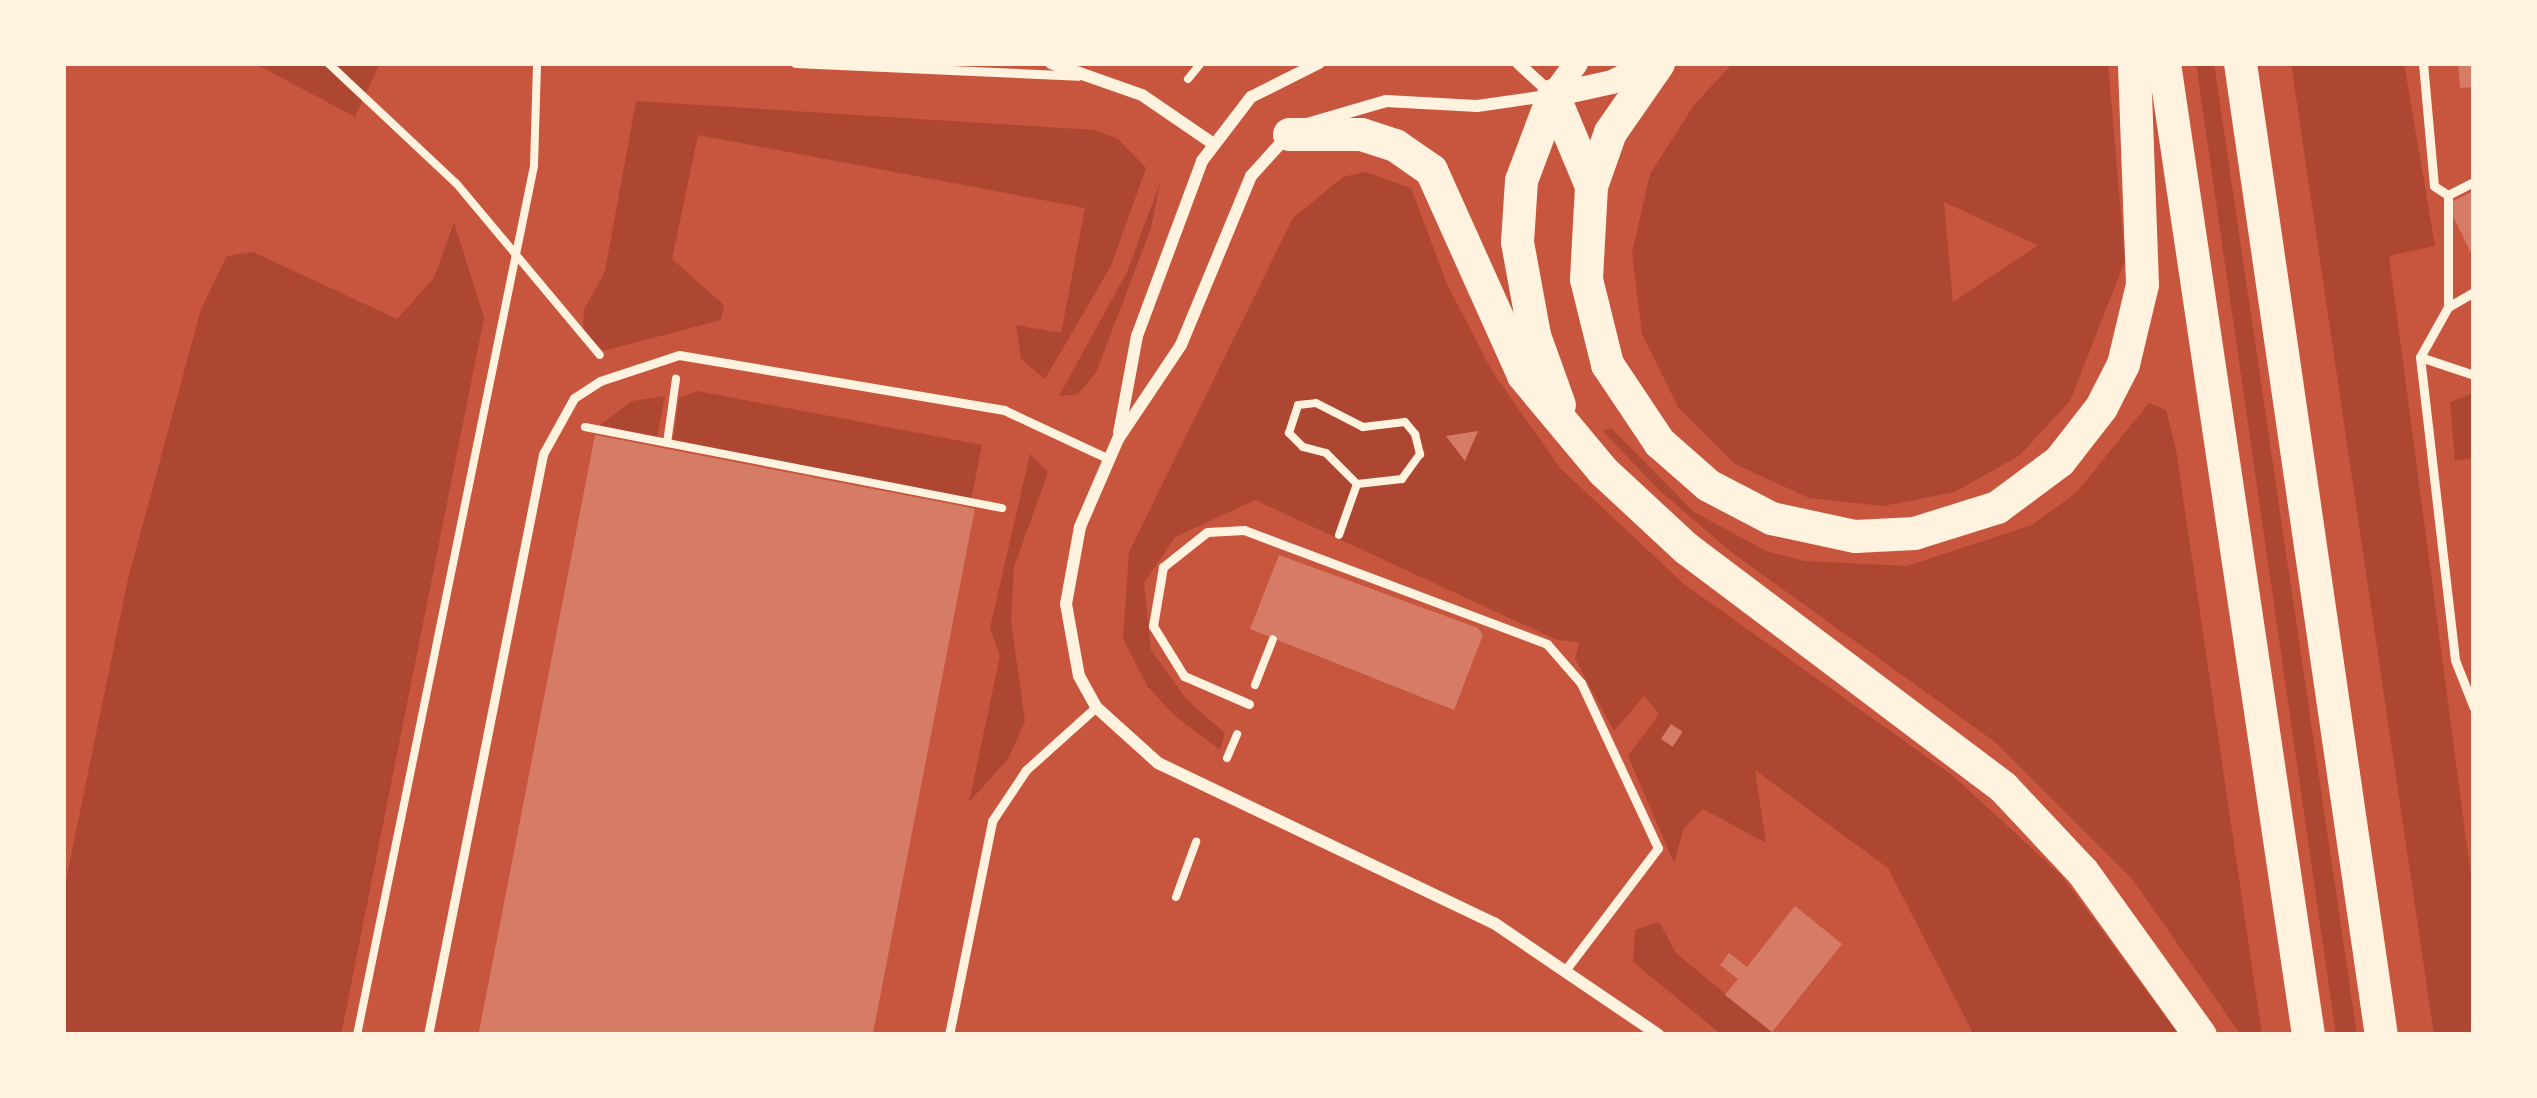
<!DOCTYPE html>
<html>
<head>
<meta charset="utf-8">
<style>
  body { margin:0 }
  #map { position:relative; width:2537px; height:1098px; overflow:hidden; background:#c8553d; font-family:"Source Sans 3",sans-serif }
  div>[style] { position:absolute }
  [style*='--x'] { left:calc(var(--x)*1px); top:calc(var(--y)*1px); width:calc(var(--w)*1px); rotate:calc(var(--a)*1deg) }
  .green>* { inset:0; background:#ae4732 }
  .building>* { inset:0; background:#d67c66; transform-origin:0 0 }
  .path>* { height:8px; margin:-4px; padding:0 4px; transform-origin:4px; border-radius:4px; background:#fff3e0 }
  .service>* { height:9px; margin:-4.5px; padding:0 4.5px; transform-origin:4.5px; border-radius:4.5px; background:#fff3e0 }
  .minor>* { height:12px; margin:-6px; padding:0 6px; transform-origin:6px; border-radius:6px; background:#fff3e0 }
  .secondary>* { height:24px; margin:-12px; padding:0 12px; transform-origin:12px; border-radius:12px; background:#fff3e0 }
  .trunk>* { height:33px; margin:-16.5px; padding:0 16.5px; transform-origin:16.5px; border-radius:16.5px; background:#fff3e0 }
  span { translate:-50% -50%; white-space:nowrap; text-align:center; line-height:1.15; -webkit-text-stroke:12px #fff3e0; paint-order:stroke }
  .frame { position:absolute; inset:0; border:66px solid #fff3e0; pointer-events:none }
</style>
</head>
<body>
<div id="map">
  <div class="green">
    <i style="clip-path:polygon(254px 63px,380px 63px,355px 117px)"></i>
    <i style="clip-path:polygon(evenodd,1733px 63px,2108px 63px,2125px 261px,2070px 401px,2020px 455px,1955px 492px,1883px 506px,1809px 498px,1735px 464px,1678px 407px,1642px 334px,1632px 253px,1650px 174px,1694px 105px,1733px 63px,1944px 202px,2037px 245px,2037px 246px,1953px 302px,1944px 202px)"></i>
    <i style="clip-path:polygon(2196px 63px,2214px 63px,2357px 1035px,2336px 1035px)"></i>
    <i style="clip-path:polygon(2291px 63px,2404px 63px,2435px 246px,2389px 256px,2474px 899px,2474px 1035px,2434px 1035px)"></i>
    <i style="clip-path:polygon(636px 101px,1094px 130px,1118px 139px,1146px 168px,1111px 266px,1045px 379px,1021px 359px,1016px 325px,1061px 333px,1085px 208px,698px 135px,672px 259px,724px 305px,721px 320px,603px 351px,583px 330px,584px 310px,605px 271px)"></i>
    <i style="clip-path:polygon(1365px 172px,1411px 188px,1447px 284px,1492px 371px,1560px 468px,1684px 584px,1952px 775px,2061px 875px,2179px 1035px,1974px 1035px,1888px 868px,1755px 770px,1766px 843px,1703px 809px,1684px 828px,1674px 863px,1628px 756px,1659px 714px,1644px 696px,1614px 731px,1575px 659px,1579px 642px,1557px 640px,1255px 500px,1175px 537px,1144px 583px,1151px 650px,1187px 700px,1225px 733px,1220px 750px,1174px 715px,1148px 687px,1123px 639px,1129px 552px,1293px 218px,1343px 177px)"></i>
    <i style="clip-path:polygon(1160px 183px,1151px 228px,1096px 373px,1078px 394px,1059px 396px,1127px 272px)"></i>
    <i style="clip-path:polygon(454px 222px,484px 318px,341px 1035px,63px 1035px,63px 894px,128px 579px,201px 309px,227px 256px,253px 252px,397px 319px,434px 278px)"></i>
    <i style="clip-path:polygon(697px 391px,982px 445px,971px 500px,673px 440px,679px 398px)"></i>
    <i style="clip-path:polygon(2474px 393px,2474px 458px,2455px 461px,2450px 402px)"></i>
    <i style="clip-path:polygon(665px 396px,657px 437px,600px 425px,632px 401px)"></i>
    <i style="clip-path:polygon(2149px 403px,2166px 410px,2176px 449px,2262px 1035px,2241px 1035px,2133px 880px,1995px 742px,1731px 552px,1658px 489px,1603px 431px,1611px 428px,1694px 512px,1766px 551px,1804px 561px,1907px 566px,2032px 525px,2076px 493px)"></i>
    <i style="clip-path:polygon(1030px 454px,1048px 472px,1014px 567px,1011px 621px,1025px 721px,1008px 759px,969px 802px,1000px 656px,990px 628px)"></i>
    <i style="clip-path:polygon(1659px 922px,1676px 953px,1775px 1035px,1722px 1035px,1633px 962px,1635px 930px)"></i>
  </div>
  <div class="building">
    <i style="clip-path:polygon(2458px 63px,2474px 63px,2474px 87px,2460px 88px)"></i>
    <i style="clip-path:polygon(2474px 191px,2474px 259px,2447px 204px)"></i>
    <i style="clip-path:polygon(1478px 431px,1465px 461px,1446px 436px)"></i>
    <i style="left:595px;top:435px;width:387px;height:611px;rotate:11deg"></i>
    <i style="clip-path:polygon(1279px 555px,1478px 628px,1483px 635px,1454px 710px,1250px 629px)"></i>
    <i style="left:1671px;top:724px;width:14px;height:18px;rotate:34deg"></i>
    <i style="clip-path:polygon(1795px 906px,1842px 944px,1772px 1032px,1725px 995px,1738px 979px,1720px 965px,1729px 953px,1747px 967px)"></i>
  </div>
  <div class="path">
    <i style="--x:328;--y:63;--w:175;--a:43.2"></i>
    <i style="--x:456;--y:183;--w:224;--a:50.1"></i>
    <i style="--x:1188;--y:79;--w:21;--a:-51"></i>
    <i style="--x:585;--y:427;--w:425;--a:11"></i>
    <i style="--x:667;--y:443;--w:65;--a:-82"></i>
    <i style="--x:1339;--y:535;--w:54;--a:-70.6"></i>
    <i style="--x:1357;--y:484;--w:44;--a:-135"></i>
    <i style="--x:1326;--y:453;--w:24;--a:-165"></i>
    <i style="--x:1303;--y:447;--w:20;--a:-135"></i>
    <i style="--x:1289;--y:433;--w:29;--a:-72"></i>
    <i style="--x:1298;--y:405;--w:18;--a:-6"></i>
    <i style="--x:1316;--y:403;--w:53;--a:27.1"></i>
    <i style="--x:1363;--y:427;--w:42;--a:-6.8"></i>
    <i style="--x:1405;--y:422;--w:16;--a:50"></i>
    <i style="--x:1415;--y:434;--w:21;--a:76"></i>
    <i style="--x:1420;--y:454;--w:31;--a:126"></i>
    <i style="--x:1402;--y:479;--w:45;--a:173.7"></i>
    <i style="--x:1255;--y:685;--w:49;--a:-68.6"></i>
    <i style="--x:1227;--y:758;--w:26;--a:-67"></i>
    <i style="--x:1176;--y:897;--w:59;--a:-70"></i>
    <i style="--x:357;--y:1035;--w:887;--a:-78.49"></i>
    <i style="--x:534;--y:166;--w:103;--a:-88.3"></i>
  </div>
  <div class="service">
    <i style="--x:795;--y:63;--w:283;--a:2.6"></i>
    <i style="--x:2423;--y:63;--w:123;--a:84.9"></i>
    <i style="--x:2434;--y:186;--w:17;--a:33"></i>
    <i style="--x:2448;--y:195;--w:112;--a:90"></i>
    <i style="--x:2448;--y:307;--w:57;--a:119.2"></i>
    <i style="--x:2420;--y:357;--w:305;--a:83.4"></i>
    <i style="--x:2455;--y:660;--w:52;--a:68.4"></i>
    <i style="--x:2448;--y:195;--w:29;--a:-27"></i>
    <i style="--x:2448;--y:307;--w:30;--a:-30"></i>
    <i style="--x:2420;--y:357;--w:57;--a:18.4"></i>
    <i style="--x:1249;--y:704;--w:71;--a:-156.7"></i>
    <i style="--x:1184;--y:676;--w:59;--a:-121.8"></i>
    <i style="--x:1153;--y:626;--w:60;--a:-80.4"></i>
    <i style="--x:1163;--y:567;--w:56;--a:-38.5"></i>
    <i style="--x:1207;--y:532;--w:37;--a:-3"></i>
    <i style="--x:1244;--y:530;--w:324;--a:20.6"></i>
    <i style="--x:1547;--y:644;--w:52;--a:48.9"></i>
    <i style="--x:1581;--y:683;--w:182;--a:65"></i>
    <i style="--x:1658;--y:848;--w:151;--a:127.2"></i>
    <i style="--x:428;--y:1035;--w:592;--a:-78.8"></i>
    <i style="--x:543;--y:454;--w:64;--a:-61"></i>
    <i style="--x:574;--y:398;--w:31;--a:-33"></i>
    <i style="--x:600;--y:381;--w:83;--a:-18.2"></i>
    <i style="--x:679;--y:355;--w:330;--a:9.6"></i>
    <i style="--x:1004;--y:410;--w:116;--a:25"></i>
    <i style="--x:949;--y:1035;--w:218;--a:-78.6"></i>
    <i style="--x:992;--y:821;--w:61;--a:-56.3"></i>
    <i style="--x:1026;--y:770;--w:94;--a:-42"></i>
  </div>
  <div class="minor">
    <i style="--x:1051;--y:63;--w:96;--a:19.4"></i>
    <i style="--x:1142;--y:95;--w:85;--a:34.4"></i>
    <i style="--x:1307;--y:124;--w:82;--a:-16.2"></i>
    <i style="--x:1386;--y:101;--w:91;--a:3.1"></i>
    <i style="--x:1477;--y:106;--w:77;--a:-8.2"></i>
    <i style="--x:1553;--y:95;--w:47;--a:-137.6"></i>
    <i style="--x:1289;--y:134;--w:57;--a:132.1"></i>
    <i style="--x:1251;--y:176;--w:183;--a:112.5"></i>
    <i style="--x:1181;--y:345;--w:113;--a:123.8"></i>
    <i style="--x:1118;--y:439;--w:96;--a:113.4"></i>
    <i style="--x:1080;--y:527;--w:78;--a:100.3"></i>
    <i style="--x:1066;--y:604;--w:73;--a:79.8"></i>
    <i style="--x:1079;--y:676;--w:35;--a:61"></i>
    <i style="--x:1096;--y:707;--w:84;--a:42.1"></i>
    <i style="--x:1158;--y:763;--w:372;--a:25.5"></i>
    <i style="--x:1494;--y:923;--w:199;--a:34.2"></i>
    <i style="--x:1119;--y:433;--w:99;--a:-79.5"></i>
    <i style="--x:1137;--y:336;--w:187;--a:-69.6"></i>
    <i style="--x:1202;--y:161;--w:81;--a:-52.6"></i>
    <i style="--x:1251;--y:97;--w:76;--a:-26.6"></i>
  </div>
  <div class="secondary">
    <i style="--x:1553;--y:95;--w:60;--a:-12.4"></i>
    <i style="--x:1612;--y:82;--w:43;--a:-26"></i>
    <i style="--x:1553;--y:95;--w:39;--a:-54"></i>
  </div>
  <div class="trunk">
    <i style="--x:1658;--y:63;--w:84;--a:124.8"></i>
    <i style="--x:1610;--y:132;--w:57;--a:109.4"></i>
    <i style="--x:1591;--y:186;--w:93;--a:93.1"></i>
    <i style="--x:1586;--y:279;--w:88;--a:76.1"></i>
    <i style="--x:1607;--y:364;--w:94;--a:56.3"></i>
    <i style="--x:1659;--y:442;--w:65;--a:41.3"></i>
    <i style="--x:1708;--y:485;--w:71;--a:27.6"></i>
    <i style="--x:1771;--y:518;--w:86;--a:12.1"></i>
    <i style="--x:1855;--y:536;--w:59;--a:-2.9"></i>
    <i style="--x:1914;--y:533;--w:87;--a:-17.4"></i>
    <i style="--x:1997;--y:507;--w:77;--a:-36.6"></i>
    <i style="--x:2059;--y:461;--w:68;--a:-52.1"></i>
    <i style="--x:2101;--y:407;--w:48;--a:-62.9"></i>
    <i style="--x:2123;--y:364;--w:82;--a:-76.6"></i>
    <i style="--x:2142;--y:284;--w:221;--a:-92.1"></i>
    <i style="--x:2164;--y:63;--w:983;--a:81.57"></i>
    <i style="--x:2240;--y:63;--w:982;--a:81.75"></i>
    <i style="--x:1553;--y:95;--w:91;--a:110.6"></i>
    <i style="--x:1521;--y:180;--w:62;--a:93.7"></i>
    <i style="--x:1517;--y:242;--w:95;--a:79.6"></i>
    <i style="--x:1534;--y:335;--w:74;--a:70.3"></i>
    <i style="--x:1553;--y:95;--w:99;--a:67.3"></i>
    <i style="--x:1289;--y:134;--w:72;--a:0"></i>
    <i style="--x:1361;--y:134;--w:36;--a:18"></i>
    <i style="--x:1395;--y:145;--w:44;--a:34.8"></i>
    <i style="--x:1431;--y:170;--w:225;--a:65.8"></i>
    <i style="--x:1523;--y:375;--w:125;--a:50.2"></i>
    <i style="--x:1603;--y:471;--w:113;--a:42.9"></i>
    <i style="--x:1686;--y:548;--w:397;--a:37"></i>
    <i style="--x:2003;--y:787;--w:115;--a:46.8"></i>
    <i style="--x:2082;--y:871;--w:202;--a:54.3"></i>
  </div>
  <div class="frame"></div>
</div>
</body>
</html>
